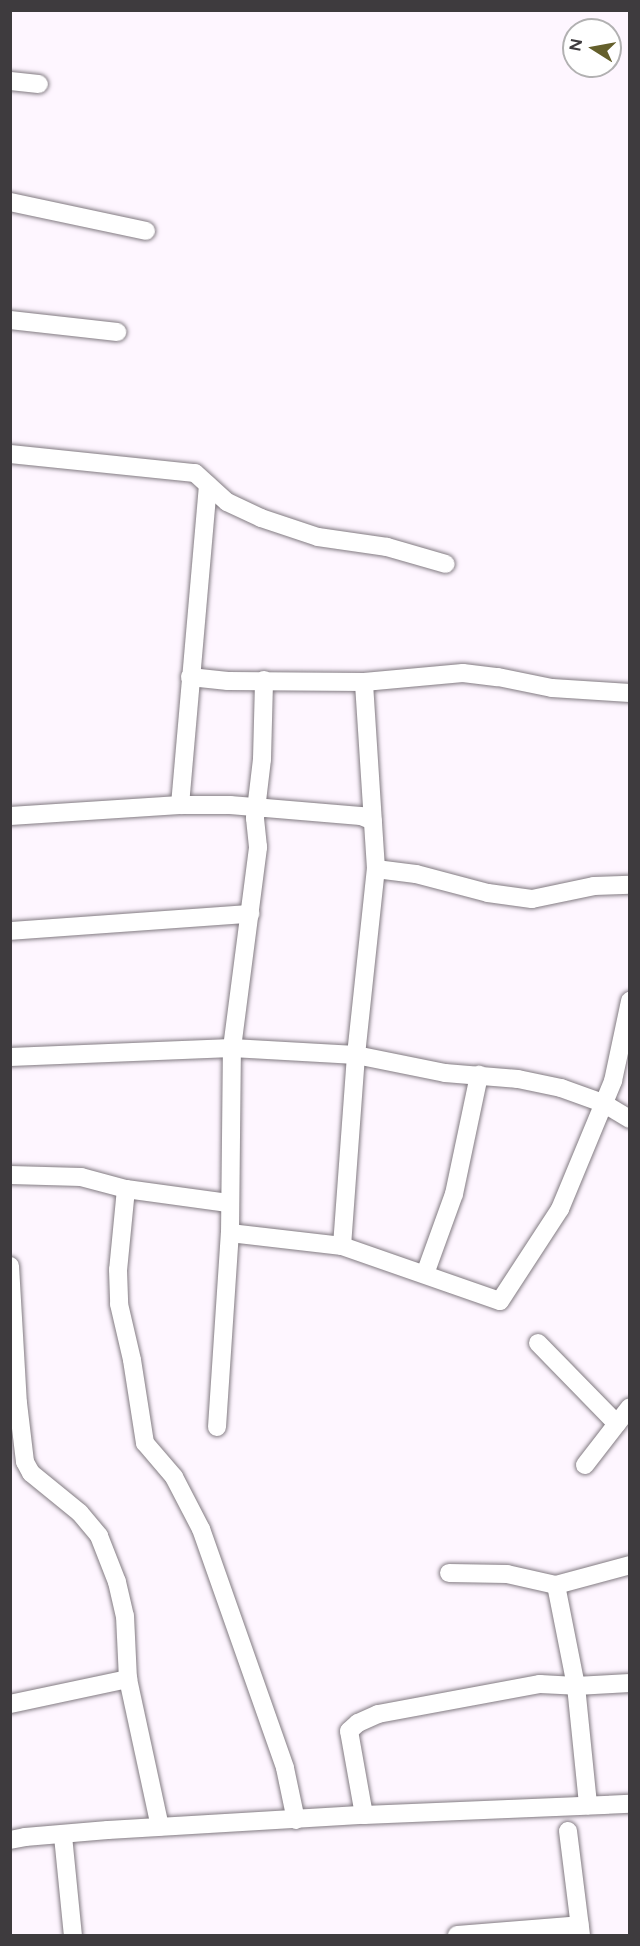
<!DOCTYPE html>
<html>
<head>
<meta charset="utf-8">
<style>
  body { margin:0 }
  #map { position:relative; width:640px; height:1946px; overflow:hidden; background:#fef6ff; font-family:Figtree,sans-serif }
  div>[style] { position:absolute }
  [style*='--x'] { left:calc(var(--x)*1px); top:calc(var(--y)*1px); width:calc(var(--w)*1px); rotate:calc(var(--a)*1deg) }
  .roads { filter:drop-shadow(0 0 2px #827b82) drop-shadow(0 0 2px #827b82) }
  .minor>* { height:18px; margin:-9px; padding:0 9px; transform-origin:9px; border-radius:9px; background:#fff }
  span { translate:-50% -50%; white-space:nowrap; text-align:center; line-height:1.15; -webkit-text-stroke:6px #fff; paint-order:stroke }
  .frame { position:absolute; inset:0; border:12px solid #3e3b3e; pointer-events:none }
  .north { position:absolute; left:562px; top:18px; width:60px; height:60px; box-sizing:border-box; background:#fff; border:2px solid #b2b1b2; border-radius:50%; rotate:281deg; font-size:16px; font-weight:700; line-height:24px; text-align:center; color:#3e3b3e }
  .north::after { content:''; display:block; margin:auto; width:21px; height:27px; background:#645f2b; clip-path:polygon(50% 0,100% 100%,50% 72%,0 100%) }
</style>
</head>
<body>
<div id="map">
  <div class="roads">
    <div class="minor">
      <i style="--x:10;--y:81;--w:29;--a:6"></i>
      <i style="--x:10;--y:202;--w:139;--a:12"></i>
      <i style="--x:10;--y:320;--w:108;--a:6.4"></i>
      <i style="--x:10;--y:454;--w:186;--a:5.9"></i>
      <i style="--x:195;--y:473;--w:43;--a:42.2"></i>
      <i style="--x:227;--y:502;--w:38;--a:25"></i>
      <i style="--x:261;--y:518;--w:60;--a:18.4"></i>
      <i style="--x:318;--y:537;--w:70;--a:8.2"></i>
      <i style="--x:387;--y:547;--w:61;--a:16.1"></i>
      <i style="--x:190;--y:677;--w:38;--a:6"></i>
      <i style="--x:228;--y:681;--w:136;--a:0.4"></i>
      <i style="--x:364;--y:682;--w:99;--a:-5.2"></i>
      <i style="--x:463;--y:673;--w:35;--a:7"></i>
      <i style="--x:498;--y:677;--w:55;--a:11.5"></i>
      <i style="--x:552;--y:688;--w:78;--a:3.7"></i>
      <i style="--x:180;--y:805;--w:321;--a:-85"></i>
      <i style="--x:10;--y:816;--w:170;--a:-3.7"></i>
      <i style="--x:180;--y:805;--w:50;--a:0"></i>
      <i style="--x:230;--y:805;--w:131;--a:4.8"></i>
      <i style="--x:361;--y:816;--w:13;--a:23"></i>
      <i style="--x:376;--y:869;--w:40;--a:7.1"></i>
      <i style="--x:416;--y:874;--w:74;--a:14.8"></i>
      <i style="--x:488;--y:893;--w:44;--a:7.8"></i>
      <i style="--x:532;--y:899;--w:63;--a:-11.8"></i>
      <i style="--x:594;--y:886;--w:36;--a:-2"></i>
      <i style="--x:10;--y:931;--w:241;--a:-4.1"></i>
      <i style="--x:10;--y:1057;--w:222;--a:-2.3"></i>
      <i style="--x:232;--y:1048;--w:124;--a:3.2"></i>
      <i style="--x:356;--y:1055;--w:91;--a:11.4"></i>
      <i style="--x:445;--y:1073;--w:73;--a:4.7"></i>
      <i style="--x:518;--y:1079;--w:44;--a:11.8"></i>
      <i style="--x:561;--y:1088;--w:45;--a:19.7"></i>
      <i style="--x:603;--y:1103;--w:31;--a:31"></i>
      <i style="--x:10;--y:1175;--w:71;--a:1.6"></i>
      <i style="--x:81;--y:1177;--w:47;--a:14.9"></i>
      <i style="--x:126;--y:1189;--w:103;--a:7.8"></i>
      <i style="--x:126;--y:1189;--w:81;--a:95.6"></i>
      <i style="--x:118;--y:1270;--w:34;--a:88"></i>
      <i style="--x:119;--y:1304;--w:57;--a:76.9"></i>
      <i style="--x:132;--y:1360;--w:84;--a:81.1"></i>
      <i style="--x:145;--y:1443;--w:45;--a:49.5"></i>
      <i style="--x:174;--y:1477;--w:59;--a:62.6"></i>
      <i style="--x:201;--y:1529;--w:253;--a:70.6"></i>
      <i style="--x:285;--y:1768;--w:53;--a:78.1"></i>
      <i style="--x:230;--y:1233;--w:113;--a:6.6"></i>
      <i style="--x:342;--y:1246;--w:167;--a:19.2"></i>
      <i style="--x:500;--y:1301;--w:110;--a:-56.9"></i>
      <i style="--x:560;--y:1209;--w:139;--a:-67.5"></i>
      <i style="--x:613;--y:1081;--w:82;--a:-78"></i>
      <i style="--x:342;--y:1246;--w:192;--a:-85.8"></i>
      <i style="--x:356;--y:1055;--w:187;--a:-83.9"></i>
      <i style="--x:376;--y:869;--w:187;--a:-93.7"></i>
      <i style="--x:10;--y:1266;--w:137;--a:86.7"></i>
      <i style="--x:18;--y:1403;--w:59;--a:83.2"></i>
      <i style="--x:25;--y:1462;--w:13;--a:61"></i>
      <i style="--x:31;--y:1473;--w:63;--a:39.2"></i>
      <i style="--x:80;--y:1513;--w:30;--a:50"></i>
      <i style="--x:99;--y:1536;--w:49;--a:68.6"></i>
      <i style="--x:117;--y:1582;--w:35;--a:77"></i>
      <i style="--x:125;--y:1616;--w:63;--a:87.3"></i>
      <i style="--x:128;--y:1679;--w:151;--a:77.8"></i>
      <i style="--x:425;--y:1274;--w:85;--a:-70.1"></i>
      <i style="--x:454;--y:1194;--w:122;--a:-78.1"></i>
      <i style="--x:538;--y:1343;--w:113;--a:45.7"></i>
      <i style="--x:217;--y:1427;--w:194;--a:-86.2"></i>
      <i style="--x:230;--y:1233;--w:185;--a:-89.4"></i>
      <i style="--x:232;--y:1048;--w:203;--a:-82.6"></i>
      <i style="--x:258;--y:847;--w:29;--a:-96"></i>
      <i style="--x:255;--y:818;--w:59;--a:-83.2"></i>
      <i style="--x:262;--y:759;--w:79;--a:-88.5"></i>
      <i style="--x:585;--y:1465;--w:73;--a:-52.2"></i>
      <i style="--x:449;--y:1573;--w:58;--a:1"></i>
      <i style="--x:507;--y:1574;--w:50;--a:12.7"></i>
      <i style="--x:556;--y:1585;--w:77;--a:-15.1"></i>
      <i style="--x:556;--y:1585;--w:103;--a:78.8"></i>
      <i style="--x:576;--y:1686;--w:120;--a:84.2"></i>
      <i style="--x:10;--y:1704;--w:121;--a:-12"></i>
      <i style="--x:364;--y:1815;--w:85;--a:-100.1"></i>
      <i style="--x:349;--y:1731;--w:12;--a:-42"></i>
      <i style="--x:358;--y:1723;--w:22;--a:-24"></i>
      <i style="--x:378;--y:1714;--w:165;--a:-10.5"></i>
      <i style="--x:540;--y:1684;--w:36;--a:3"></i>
      <i style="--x:576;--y:1686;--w:54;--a:-3.2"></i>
      <i style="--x:568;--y:1831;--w:106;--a:82.9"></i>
      <i style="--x:63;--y:1836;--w:100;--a:84.3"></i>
      <i style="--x:10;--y:1840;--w:15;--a:-11"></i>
      <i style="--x:25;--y:1837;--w:83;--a:-4.8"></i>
      <i style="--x:108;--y:1830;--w:256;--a:-3.4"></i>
      <i style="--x:364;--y:1815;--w:266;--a:-2.4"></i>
      <i style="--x:457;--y:1935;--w:123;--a:-4.6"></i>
    </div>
  </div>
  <div class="frame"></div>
  <div class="north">N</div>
</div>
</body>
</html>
